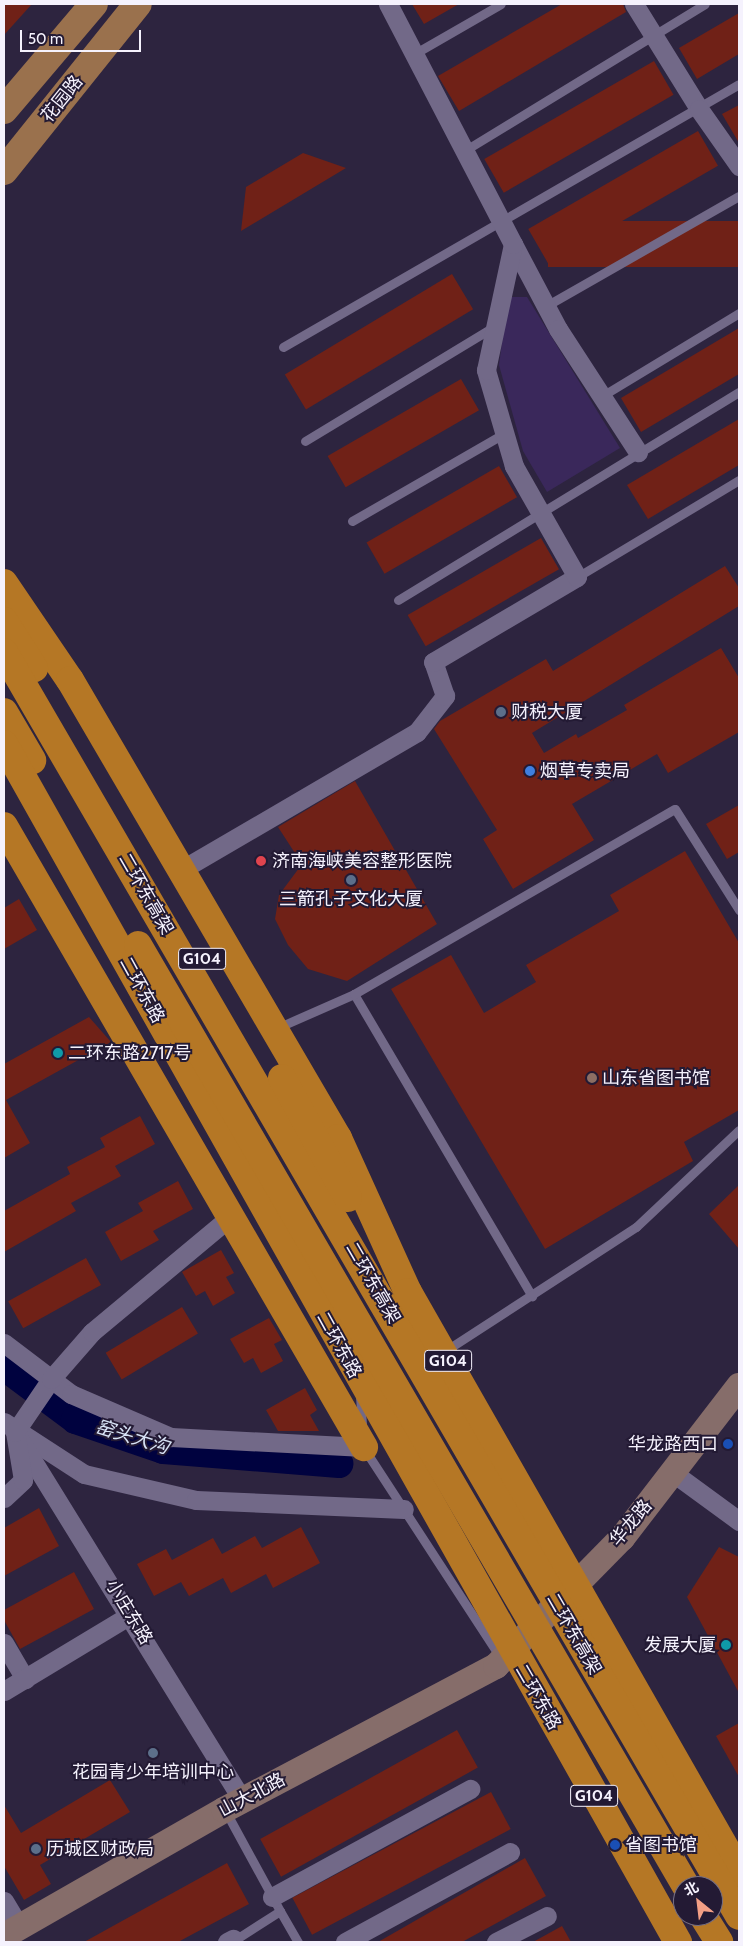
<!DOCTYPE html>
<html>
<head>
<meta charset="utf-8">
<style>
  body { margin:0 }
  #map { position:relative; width:743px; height:1946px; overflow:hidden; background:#2d243f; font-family:Cabin,"Noto Sans SC",sans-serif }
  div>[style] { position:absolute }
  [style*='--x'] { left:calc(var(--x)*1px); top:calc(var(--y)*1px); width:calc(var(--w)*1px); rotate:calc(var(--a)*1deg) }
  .green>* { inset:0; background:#3a285b }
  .river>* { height:29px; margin:-14.5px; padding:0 14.5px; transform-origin:14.5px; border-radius:14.5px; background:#00023f }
  .building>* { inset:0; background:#702117; transform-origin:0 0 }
  .lane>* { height:9px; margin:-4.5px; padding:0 4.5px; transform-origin:4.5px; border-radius:4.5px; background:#726988 }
  .street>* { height:19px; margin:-9.5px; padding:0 9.5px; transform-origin:9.5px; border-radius:9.5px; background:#726988 }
  .secondary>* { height:26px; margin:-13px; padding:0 13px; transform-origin:13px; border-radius:13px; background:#866d6a }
  .primary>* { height:28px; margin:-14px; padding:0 14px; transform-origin:14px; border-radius:14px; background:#9a714d }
  .highway>* { height:28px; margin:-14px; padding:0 14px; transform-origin:14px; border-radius:14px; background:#b57725 }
  .dots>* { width:14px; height:14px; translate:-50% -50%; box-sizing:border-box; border:2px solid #231a34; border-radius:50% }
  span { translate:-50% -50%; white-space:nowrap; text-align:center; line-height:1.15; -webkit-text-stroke:4px #231a34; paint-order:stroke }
  .shield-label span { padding:1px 4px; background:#231a34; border:1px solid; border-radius:4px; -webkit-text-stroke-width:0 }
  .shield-label { font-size:16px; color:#f5f2fd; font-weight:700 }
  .street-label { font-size:18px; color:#f5f2fd }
  .poi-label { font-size:18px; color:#f5f2fd }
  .left { translate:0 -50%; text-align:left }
  .right { translate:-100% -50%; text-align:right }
  .water-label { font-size:19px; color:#d8e3f6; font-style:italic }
  .frame { position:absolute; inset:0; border:5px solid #f5f2fd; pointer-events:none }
  .north { position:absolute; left:673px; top:1876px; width:50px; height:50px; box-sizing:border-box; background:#231a34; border:1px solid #777084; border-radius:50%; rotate:331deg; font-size:14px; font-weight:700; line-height:20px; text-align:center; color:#f5f2fd }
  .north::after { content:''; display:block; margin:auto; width:18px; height:22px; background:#f39f85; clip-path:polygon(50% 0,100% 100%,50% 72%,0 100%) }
  .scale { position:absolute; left:20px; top:30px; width:121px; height:22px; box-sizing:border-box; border:2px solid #f5f2fd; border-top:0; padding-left:6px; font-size:15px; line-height:18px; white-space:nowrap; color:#f5f2fd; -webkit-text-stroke:4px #231a34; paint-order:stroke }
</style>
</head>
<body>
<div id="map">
  <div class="green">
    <i style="clip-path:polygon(508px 297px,527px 297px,620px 448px,547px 492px,523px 451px,499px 365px)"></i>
  </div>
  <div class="river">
    <i style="--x:4;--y:1366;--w:89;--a:36.7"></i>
    <i style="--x:75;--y:1419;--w:93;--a:18.8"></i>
    <i style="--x:163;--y:1449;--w:176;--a:4.6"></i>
  </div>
  <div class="building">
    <i style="clip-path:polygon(4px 4px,32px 4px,4px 35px)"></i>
    <i style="clip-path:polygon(412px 4px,459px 4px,424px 24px)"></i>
    <i style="clip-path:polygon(562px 4px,623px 4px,626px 12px,459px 111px,438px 76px)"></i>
    <i style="clip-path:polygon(739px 13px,739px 54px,697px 79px,679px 48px)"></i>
    <i style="left:654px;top:61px;width:39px;height:196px;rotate:60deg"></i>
    <i style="clip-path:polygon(739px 105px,739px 143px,722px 114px)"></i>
    <i style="left:698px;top:131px;width:40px;height:196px;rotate:60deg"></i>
    <i style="clip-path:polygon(303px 153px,346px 168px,241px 231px,246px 187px)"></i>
    <i style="left:739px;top:221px;width:46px;height:191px;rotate:90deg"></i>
    <i style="left:452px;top:274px;width:41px;height:195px;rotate:59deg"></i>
    <i style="clip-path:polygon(739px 328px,739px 374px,641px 432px,621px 398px)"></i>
    <i style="left:461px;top:379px;width:36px;height:154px;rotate:60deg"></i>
    <i style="clip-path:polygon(739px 419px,739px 465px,648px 519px,627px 485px)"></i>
    <i style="left:499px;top:466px;width:36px;height:153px;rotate:60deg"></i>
    <i style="left:541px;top:538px;width:36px;height:154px;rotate:60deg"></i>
    <i style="clip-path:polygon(725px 566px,739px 588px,739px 606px,532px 733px,544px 753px,576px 734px,578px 738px,627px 710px,624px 705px,721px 648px,739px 678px,739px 732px,668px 773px,657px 754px,572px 804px,594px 840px,513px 889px,483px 839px,497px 830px,434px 729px,440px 721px,546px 659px,553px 671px)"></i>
    <i style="clip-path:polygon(355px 781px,437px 924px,347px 981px,308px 969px,288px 945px,275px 919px,279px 895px,302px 864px,278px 827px)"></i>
    <i style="clip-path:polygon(739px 805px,739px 852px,727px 859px,706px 824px)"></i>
    <i style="clip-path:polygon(685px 851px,739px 943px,739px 1110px,684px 1142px,693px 1161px,545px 1249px,391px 989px,451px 955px,484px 1013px,536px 982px,526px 965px,619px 911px,610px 895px)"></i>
    <i style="clip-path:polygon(19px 899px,37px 930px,4px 949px,4px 908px)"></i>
    <i style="clip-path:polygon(89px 1017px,111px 1042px,6px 1100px,30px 1143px,4px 1158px,4px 1064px)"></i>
    <i style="clip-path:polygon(140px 1116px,155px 1144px,115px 1166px,121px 1176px,71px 1203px,76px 1211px,4px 1252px,4px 1211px,70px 1174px,67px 1167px,105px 1147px,100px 1138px)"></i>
    <i style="clip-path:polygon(178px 1181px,193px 1209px,153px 1231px,159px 1240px,121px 1261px,105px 1232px,143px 1211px,138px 1203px)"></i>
    <i style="clip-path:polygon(739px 1185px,739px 1249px,709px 1214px)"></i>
    <i style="clip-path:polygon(221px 1250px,234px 1273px,226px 1277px,235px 1293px,213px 1306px,205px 1291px,196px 1296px,182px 1272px)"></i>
    <i style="left:86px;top:1258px;width:31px;height:89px;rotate:61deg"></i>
    <i style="left:182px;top:1307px;width:31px;height:89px;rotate:59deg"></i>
    <i style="clip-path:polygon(269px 1318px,282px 1340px,274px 1344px,283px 1361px,261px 1373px,253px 1358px,244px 1363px,230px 1339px)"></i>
    <i style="clip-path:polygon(305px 1388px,317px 1410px,310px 1415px,319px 1431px,278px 1431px,266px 1410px)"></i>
    <i style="clip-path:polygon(39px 1508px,59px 1546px,4px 1576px,4px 1528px)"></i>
    <i style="clip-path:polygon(301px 1527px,320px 1563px,273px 1588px,266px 1574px,231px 1593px,223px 1578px,189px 1596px,181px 1582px,154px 1596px,137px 1564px,166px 1549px,172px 1560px,213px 1538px,222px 1554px,255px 1536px,262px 1548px)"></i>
    <i style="clip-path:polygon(719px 1547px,739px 1557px,739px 1693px,687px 1597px)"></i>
    <i style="clip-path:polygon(74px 1572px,94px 1609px,20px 1649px,4px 1620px,4px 1610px)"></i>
    <i style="clip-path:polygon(739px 1723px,739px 1777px,716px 1736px)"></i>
    <i style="left:457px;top:1730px;width:43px;height:225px;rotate:61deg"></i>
    <i style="clip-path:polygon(110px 1780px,130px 1812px,40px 1865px,51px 1884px,24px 1900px,4px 1866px,4px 1805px,21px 1833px)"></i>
    <i style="left:491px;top:1792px;width:42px;height:225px;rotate:62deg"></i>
    <i style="clip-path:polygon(525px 1858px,546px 1896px,462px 1942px,378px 1942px)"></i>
    <i style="clip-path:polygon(227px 1863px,249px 1904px,178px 1942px,84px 1942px)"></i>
    <i style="clip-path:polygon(562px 1926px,571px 1942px,533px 1942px)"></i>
  </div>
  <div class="lane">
    <i style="--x:414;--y:54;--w:100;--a:-29.9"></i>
    <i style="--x:464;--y:151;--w:282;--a:-31.4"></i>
    <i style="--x:546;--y:306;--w:222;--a:-29.7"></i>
    <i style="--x:283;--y:347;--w:526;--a:-29.97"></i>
    <i style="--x:602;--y:396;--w:160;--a:-31.2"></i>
    <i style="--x:305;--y:441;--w:220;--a:-31.2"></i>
    <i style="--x:352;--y:521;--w:177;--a:-29.9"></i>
    <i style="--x:577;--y:577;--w:189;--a:-30.9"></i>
    <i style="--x:398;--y:600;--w:399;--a:-31.4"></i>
    <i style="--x:354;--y:994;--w:351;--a:59.5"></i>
    <i style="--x:277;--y:1028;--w:84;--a:-23.8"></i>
    <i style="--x:354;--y:994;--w:370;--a:-30"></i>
    <i style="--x:675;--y:809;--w:120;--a:57.6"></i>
    <i style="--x:445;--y:1351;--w:228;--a:-33"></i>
    <i style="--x:636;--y:1227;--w:141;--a:-43.3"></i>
    <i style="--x:360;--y:1396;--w:29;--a:86"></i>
    <i style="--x:365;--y:1450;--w:247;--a:56.9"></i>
    <i style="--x:226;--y:1812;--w:113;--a:61.4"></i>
    <i style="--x:280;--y:1911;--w:56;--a:147.4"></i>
    <i style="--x:280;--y:1911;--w:36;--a:60"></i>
  </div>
  <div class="street">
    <i style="--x:634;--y:4;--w:123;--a:58.2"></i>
    <i style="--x:699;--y:109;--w:70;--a:54.9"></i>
    <i style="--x:513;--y:244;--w:96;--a:62.1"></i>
    <i style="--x:558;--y:329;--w:147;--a:57"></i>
    <i style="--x:181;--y:870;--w:273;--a:-30.3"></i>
    <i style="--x:417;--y:732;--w:46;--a:-52.1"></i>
    <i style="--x:445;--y:696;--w:36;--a:-109"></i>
    <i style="--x:433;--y:662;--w:167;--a:-30.6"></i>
    <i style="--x:577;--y:577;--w:128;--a:-119.6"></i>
    <i style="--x:514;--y:466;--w:100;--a:-106.3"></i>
    <i style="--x:486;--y:370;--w:129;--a:-77.9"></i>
    <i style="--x:513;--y:244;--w:271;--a:-117.5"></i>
    <i style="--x:4;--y:1343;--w:84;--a:37.3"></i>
    <i style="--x:71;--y:1394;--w:109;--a:23.3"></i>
    <i style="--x:171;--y:1437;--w:193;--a:3"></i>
    <i style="--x:4;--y:1422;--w:95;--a:33"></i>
    <i style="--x:84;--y:1474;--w:115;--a:13.1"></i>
    <i style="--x:196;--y:1500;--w:208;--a:2.5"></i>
    <i style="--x:15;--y:1432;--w:427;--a:58.3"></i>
    <i style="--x:672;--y:1472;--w:83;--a:36.2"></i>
    <i style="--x:4;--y:1498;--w:26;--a:-43"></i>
    <i style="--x:23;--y:1480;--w:49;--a:-99.5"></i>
    <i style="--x:15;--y:1432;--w:64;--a:-55.8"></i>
    <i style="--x:51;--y:1379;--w:62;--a:-48.9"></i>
    <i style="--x:92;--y:1332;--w:180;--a:-39.8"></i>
    <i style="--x:4;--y:1643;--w:42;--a:59.7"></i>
    <i style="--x:4;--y:1691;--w:147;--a:-31.1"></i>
    <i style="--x:272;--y:1897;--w:226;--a:-28.6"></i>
    <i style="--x:4;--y:1901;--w:23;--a:59"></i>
    <i style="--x:227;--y:1942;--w:7;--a:-27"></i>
    <i style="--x:345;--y:1942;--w:188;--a:-28.6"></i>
    <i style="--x:496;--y:1942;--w:57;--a:-27"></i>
  </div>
  <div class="secondary">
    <i style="--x:4;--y:1936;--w:254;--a:-29.8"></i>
    <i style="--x:224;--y:1810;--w:308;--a:-27.9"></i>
    <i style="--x:496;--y:1666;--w:180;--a:-45.5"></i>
    <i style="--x:622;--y:1538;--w:192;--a:-52.4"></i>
  </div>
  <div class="primary">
    <i style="--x:4;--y:110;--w:139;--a:-49.7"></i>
    <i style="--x:4;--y:171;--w:214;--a:-51.3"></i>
  </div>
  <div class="highway">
    <i style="--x:4;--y:583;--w:117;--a:55.8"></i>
    <i style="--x:70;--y:680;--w:531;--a:59.67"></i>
    <i style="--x:338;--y:1138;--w:169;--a:65.6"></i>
    <i style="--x:408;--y:1292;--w:668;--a:60.29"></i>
    <i style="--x:4;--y:621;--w:56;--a:57.4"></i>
    <i style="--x:4;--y:652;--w:1462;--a:59.82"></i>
    <i style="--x:4;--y:712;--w:56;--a:59.7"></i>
    <i style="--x:4;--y:744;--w:1375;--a:60.64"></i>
    <i style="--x:4;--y:826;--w:718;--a:59.9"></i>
    <i style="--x:138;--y:945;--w:1089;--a:59.79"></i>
    <i style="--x:282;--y:1078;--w:137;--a:61.2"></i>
    <i style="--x:703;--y:1916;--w:31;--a:58"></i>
  </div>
  <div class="dots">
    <i style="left:501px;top:712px;background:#5c6f8a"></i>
    <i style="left:530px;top:771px;background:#3f7fe0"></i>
    <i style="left:261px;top:861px;background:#e0444e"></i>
    <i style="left:351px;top:880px;background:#5c6f8a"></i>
    <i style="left:58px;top:1053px;background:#0f9aa8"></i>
    <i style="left:592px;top:1078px;background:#8d6e63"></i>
    <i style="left:728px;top:1444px;background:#1a4fb4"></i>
    <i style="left:726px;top:1645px;background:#0f9aa8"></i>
    <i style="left:153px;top:1753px;background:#5c6f8a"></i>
    <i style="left:615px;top:1845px;background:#1a4fb4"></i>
    <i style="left:36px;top:1849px;background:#5c6f8a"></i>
  </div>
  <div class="shield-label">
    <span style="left:202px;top:959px">G104</span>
    <span style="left:448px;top:1361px">G104</span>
    <span style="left:594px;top:1796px">G104</span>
  </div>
  <div class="street-label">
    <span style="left:62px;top:99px;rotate:-51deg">花园路</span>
    <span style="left:146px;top:894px;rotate:60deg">二环东高架</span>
    <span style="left:142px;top:990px;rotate:61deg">二环东路</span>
    <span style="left:373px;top:1283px;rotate:60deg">二环东高架</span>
    <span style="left:339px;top:1345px;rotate:61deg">二环东路</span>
    <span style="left:631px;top:1523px;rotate:-50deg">华龙路</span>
    <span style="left:129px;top:1612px;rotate:59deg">小庄东路</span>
    <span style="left:574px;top:1634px;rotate:60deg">二环东高架</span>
    <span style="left:538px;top:1697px;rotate:60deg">二环东路</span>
    <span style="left:252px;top:1795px;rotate:-28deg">山大北路</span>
  </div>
  <div class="poi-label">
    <span class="left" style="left:511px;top:712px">财税大厦</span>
    <span class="left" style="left:540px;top:771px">烟草专卖局</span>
    <span class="left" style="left:272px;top:861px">济南海峡美容整形医院</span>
    <span style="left:351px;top:899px">三箭孔子文化大厦</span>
    <span class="left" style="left:68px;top:1053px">二环东路2717号</span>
    <span class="left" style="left:602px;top:1078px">山东省图书馆</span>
    <span class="right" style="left:718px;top:1444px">华龙路西口</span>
    <span class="right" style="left:716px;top:1645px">发展大厦</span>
    <span style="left:153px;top:1772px">花园青少年培训中心</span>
    <span class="left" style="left:625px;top:1845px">省图书馆</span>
    <span class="left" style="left:46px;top:1849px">历城区财政局</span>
  </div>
  <div class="water-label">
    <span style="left:132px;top:1437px;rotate:17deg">窑头大沟</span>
  </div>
  <div class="frame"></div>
  <div class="north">北</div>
  <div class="scale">50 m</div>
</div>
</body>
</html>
